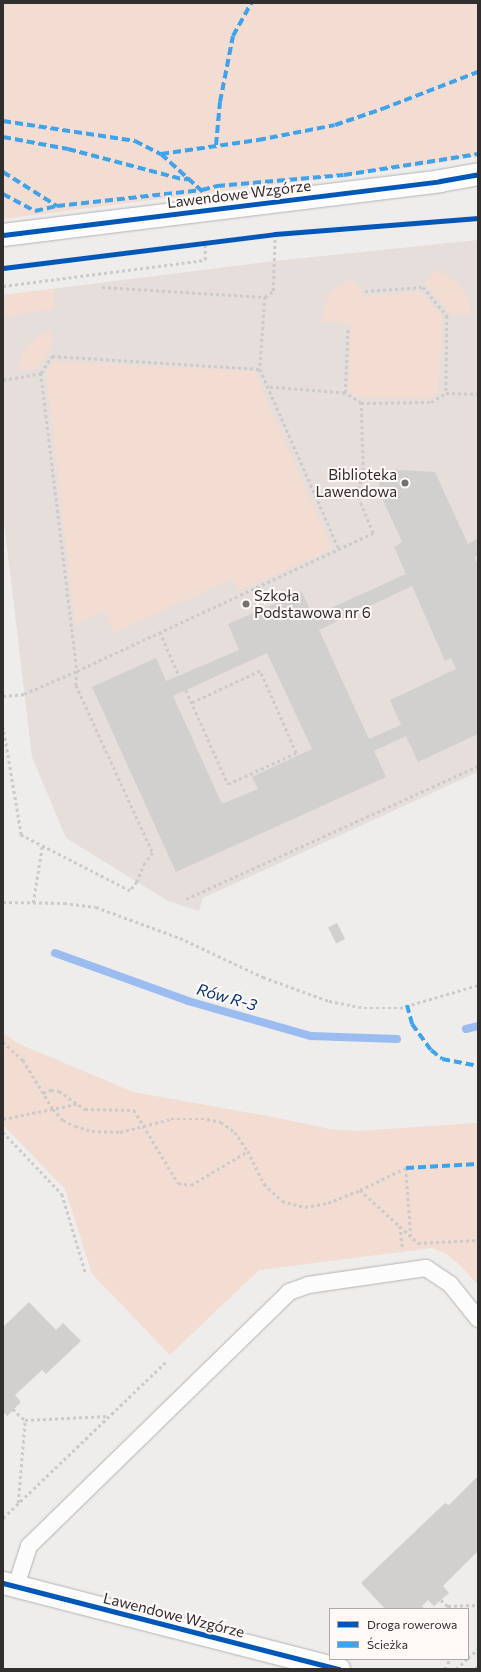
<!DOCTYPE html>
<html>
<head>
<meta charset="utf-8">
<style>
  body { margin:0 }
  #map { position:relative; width:481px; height:1672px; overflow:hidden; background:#efedeb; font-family:Commissioner,sans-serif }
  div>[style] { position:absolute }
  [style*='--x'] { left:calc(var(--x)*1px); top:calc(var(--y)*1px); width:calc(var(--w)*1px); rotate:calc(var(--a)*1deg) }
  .built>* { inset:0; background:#e5deda }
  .green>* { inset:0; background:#f3dcd1 }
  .stream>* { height:8px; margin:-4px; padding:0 4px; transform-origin:4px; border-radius:4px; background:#9abcf0 }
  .building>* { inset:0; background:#d2d0cf; transform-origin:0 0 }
  .path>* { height:2.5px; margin-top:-1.25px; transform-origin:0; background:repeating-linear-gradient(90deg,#cccbcb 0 3px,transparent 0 6px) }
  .roads { filter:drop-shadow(0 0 1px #b5b3b2) drop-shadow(0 0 1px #b5b3b2) }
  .lane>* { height:16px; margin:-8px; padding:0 8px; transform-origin:8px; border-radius:8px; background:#fdfcfc }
  .street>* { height:22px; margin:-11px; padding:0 11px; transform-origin:11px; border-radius:11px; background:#fdfcfc }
  .quiet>* { height:4px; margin-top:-2px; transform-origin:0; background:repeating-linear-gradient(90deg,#3ea3eb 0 8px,transparent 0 12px) }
  .cycleway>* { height:5px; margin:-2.5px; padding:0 2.5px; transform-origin:2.5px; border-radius:2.5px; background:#0057b8 }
  .dots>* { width:11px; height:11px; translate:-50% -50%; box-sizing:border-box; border:2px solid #fff9f7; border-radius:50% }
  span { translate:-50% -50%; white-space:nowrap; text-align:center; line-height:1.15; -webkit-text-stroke:4px #fff9f7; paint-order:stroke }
  .street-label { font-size:15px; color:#312f2e }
  .poi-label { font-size:15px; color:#312f2e }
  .right { translate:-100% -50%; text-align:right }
  .left { translate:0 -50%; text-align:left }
  .water-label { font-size:16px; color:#033374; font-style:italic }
  .frame { position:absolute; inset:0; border:4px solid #312f2e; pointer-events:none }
  .legend { position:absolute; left:329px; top:1608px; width:140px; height:52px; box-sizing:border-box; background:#fff9f7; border:1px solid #ada8a7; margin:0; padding:5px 7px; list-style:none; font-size:12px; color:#312f2e }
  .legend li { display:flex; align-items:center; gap:8px; height:20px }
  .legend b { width:20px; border:1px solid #ada8a7 }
</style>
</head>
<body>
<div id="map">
  <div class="built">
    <i style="clip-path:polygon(478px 240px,478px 772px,203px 898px,199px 911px,168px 901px,66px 838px,32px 757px,3px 514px,3px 295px,274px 261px)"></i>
  </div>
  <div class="green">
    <i style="clip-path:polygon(3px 3px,478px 3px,478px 156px,435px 164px,3px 219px)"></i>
    <i style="clip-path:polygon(435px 270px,447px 275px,457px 282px,465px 292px,470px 303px,472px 315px,451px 315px,425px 283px)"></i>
    <i style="clip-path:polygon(350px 279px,361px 289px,361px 297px,420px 291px,443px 317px,438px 393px,431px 398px,357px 397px,348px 390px,351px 324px,322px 322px,323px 310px,328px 296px,338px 287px)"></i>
    <i style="clip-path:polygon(54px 289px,54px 309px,3px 317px,3px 295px)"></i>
    <i style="clip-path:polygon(52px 331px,51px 351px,36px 369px,19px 371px,22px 353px,28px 345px,43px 333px)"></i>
    <i style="clip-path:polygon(54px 361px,254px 371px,330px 544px,331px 550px,238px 591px,232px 579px,114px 633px,105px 611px,75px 624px,46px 372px)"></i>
    <i style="clip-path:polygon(3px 1033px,17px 1043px,133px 1092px,273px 1117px,330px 1129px,356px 1131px,478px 1123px,478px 1285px,461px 1266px,446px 1254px,432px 1248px,259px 1270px,170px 1355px,92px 1274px,65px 1189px,3px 1125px)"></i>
  </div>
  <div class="stream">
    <i style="--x:55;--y:953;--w:141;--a:19.8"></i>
    <i style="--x:188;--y:1001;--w:128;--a:15.9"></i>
    <i style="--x:311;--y:1036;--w:86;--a:2"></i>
    <i style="--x:466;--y:1029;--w:12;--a:-14"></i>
  </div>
  <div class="building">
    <i style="clip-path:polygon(evenodd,380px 469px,435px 472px,468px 544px,478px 539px,478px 556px,474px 557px,478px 565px,478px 734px,418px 762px,406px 736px,374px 751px,386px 777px,176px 872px,92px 687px,156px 658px,166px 681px,239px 650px,228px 624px,302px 592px,313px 616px,406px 574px,394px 547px,402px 542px,379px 491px,380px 469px,412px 586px,445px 661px,451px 658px,456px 669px,390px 700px,401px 725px,369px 739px,319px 630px,412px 586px,380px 469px,267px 653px,312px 749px,252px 777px,258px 789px,222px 804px,173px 696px,267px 653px)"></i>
    <i style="left:337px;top:923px;width:18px;height:10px;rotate:63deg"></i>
    <i style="clip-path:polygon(29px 1302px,56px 1330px,63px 1323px,81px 1341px,46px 1374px,42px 1370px,15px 1395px,21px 1402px,7px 1416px,3px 1412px,3px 1327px)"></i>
    <i style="clip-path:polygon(478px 1476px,478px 1551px,443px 1586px,449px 1593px,434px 1606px,428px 1600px,422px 1606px,425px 1609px,385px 1609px,361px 1583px,445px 1503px,449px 1505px)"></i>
  </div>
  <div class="path">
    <i style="--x:3;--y:286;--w:204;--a:-7.3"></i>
    <i style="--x:205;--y:260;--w:17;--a:-90"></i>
    <i style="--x:102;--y:287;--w:163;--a:3.5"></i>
    <i style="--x:265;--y:297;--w:72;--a:94"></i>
    <i style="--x:365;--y:291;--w:58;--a:-3.9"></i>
    <i style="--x:423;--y:287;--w:38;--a:50"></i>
    <i style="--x:447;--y:316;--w:77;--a:90.7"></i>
    <i style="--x:265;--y:297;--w:10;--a:-37"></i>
    <i style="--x:273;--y:291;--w:57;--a:-88"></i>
    <i style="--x:41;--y:373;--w:20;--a:-57"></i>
    <i style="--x:52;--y:356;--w:208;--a:3.6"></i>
    <i style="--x:260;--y:369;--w:197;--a:66.3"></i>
    <i style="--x:3;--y:380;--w:39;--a:-10"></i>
    <i style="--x:41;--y:373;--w:300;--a:83.1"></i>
    <i style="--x:77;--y:671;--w:14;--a:94"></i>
    <i style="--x:76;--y:685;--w:185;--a:65.4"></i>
    <i style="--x:153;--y:853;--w:13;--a:129"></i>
    <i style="--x:145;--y:863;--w:21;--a:113"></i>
    <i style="--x:137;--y:882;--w:11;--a:128"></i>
    <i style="--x:130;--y:891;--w:123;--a:-152.8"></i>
    <i style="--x:21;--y:835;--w:109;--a:-99.5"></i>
    <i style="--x:345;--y:393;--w:66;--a:-87.4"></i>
    <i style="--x:361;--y:403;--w:70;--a:-0.8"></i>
    <i style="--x:431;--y:402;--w:17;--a:-31"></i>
    <i style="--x:446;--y:393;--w:32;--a:2"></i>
    <i style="--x:160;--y:632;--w:47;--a:66.2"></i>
    <i style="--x:186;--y:690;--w:103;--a:65.9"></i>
    <i style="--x:228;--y:784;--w:75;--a:-24.5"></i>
    <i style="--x:296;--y:753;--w:90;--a:-113.7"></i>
    <i style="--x:260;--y:671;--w:75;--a:154.8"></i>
    <i style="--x:3;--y:696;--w:21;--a:-5"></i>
    <i style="--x:24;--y:694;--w:58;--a:-23.5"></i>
    <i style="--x:77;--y:671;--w:327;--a:-25"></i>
    <i style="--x:373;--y:533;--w:41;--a:-112.8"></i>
    <i style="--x:357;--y:495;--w:25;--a:-76"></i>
    <i style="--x:363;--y:471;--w:68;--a:-91.7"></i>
    <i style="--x:361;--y:403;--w:19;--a:-148"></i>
    <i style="--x:345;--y:393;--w:77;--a:-175.5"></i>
    <i style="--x:186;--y:899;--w:321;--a:-24.5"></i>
    <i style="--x:3;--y:902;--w:61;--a:0.9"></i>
    <i style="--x:64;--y:903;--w:32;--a:7"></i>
    <i style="--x:96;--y:907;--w:90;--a:20.3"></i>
    <i style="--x:180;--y:938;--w:92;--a:25.2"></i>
    <i style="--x:263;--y:977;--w:70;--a:20"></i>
    <i style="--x:329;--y:1001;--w:36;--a:11"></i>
    <i style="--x:364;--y:1008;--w:36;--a:0"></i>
    <i style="--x:400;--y:1008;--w:81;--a:-16.4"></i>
    <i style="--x:33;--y:903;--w:57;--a:-80.9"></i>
    <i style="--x:3;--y:1042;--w:27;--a:42"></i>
    <i style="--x:23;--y:1060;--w:57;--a:58.5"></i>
    <i style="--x:53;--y:1109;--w:15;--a:48"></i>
    <i style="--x:63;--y:1120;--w:13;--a:27"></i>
    <i style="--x:75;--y:1126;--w:18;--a:16"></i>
    <i style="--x:92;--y:1131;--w:28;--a:2"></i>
    <i style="--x:120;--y:1132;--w:53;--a:-14.3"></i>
    <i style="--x:171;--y:1119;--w:36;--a:0"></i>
    <i style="--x:207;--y:1119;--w:14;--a:12"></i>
    <i style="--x:221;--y:1122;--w:17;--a:36"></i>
    <i style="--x:235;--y:1132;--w:23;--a:56"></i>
    <i style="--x:248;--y:1151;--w:37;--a:64"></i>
    <i style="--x:264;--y:1184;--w:25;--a:43"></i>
    <i style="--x:282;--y:1201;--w:24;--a:15"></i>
    <i style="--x:305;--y:1207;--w:23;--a:-10"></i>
    <i style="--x:328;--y:1203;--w:35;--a:-22"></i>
    <i style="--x:360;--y:1190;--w:51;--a:-25.6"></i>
    <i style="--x:406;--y:1168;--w:68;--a:85.8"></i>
    <i style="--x:43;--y:1093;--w:9;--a:-21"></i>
    <i style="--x:51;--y:1090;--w:8;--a:7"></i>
    <i style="--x:59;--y:1091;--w:32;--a:35"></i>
    <i style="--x:85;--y:1109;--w:49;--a:1.2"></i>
    <i style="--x:134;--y:1110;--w:85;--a:58.9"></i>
    <i style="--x:178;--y:1183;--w:13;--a:9"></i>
    <i style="--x:191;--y:1185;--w:66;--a:-30.8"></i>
    <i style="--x:3;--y:1119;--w:75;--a:-11.6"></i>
    <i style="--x:3;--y:1132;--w:86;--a:46.4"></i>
    <i style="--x:62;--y:1194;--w:84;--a:73.3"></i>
    <i style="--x:360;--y:1190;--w:79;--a:42.4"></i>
    <i style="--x:418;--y:1243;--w:60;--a:-2.9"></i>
    <i style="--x:400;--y:1226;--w:23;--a:83"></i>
    <i style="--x:13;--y:1409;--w:16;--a:43"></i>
    <i style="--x:18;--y:1503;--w:83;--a:-85.2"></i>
    <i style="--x:25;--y:1420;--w:84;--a:-2.7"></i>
    <i style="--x:3;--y:1518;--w:228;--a:-43.8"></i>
    <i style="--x:441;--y:1600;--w:9;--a:41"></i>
    <i style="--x:448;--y:1609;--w:3;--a:-90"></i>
    <i style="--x:448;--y:1606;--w:30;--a:-2"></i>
    <i style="--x:468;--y:1658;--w:13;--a:-42"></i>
    <i style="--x:444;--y:1669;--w:6;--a:-51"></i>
    <i style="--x:448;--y:1664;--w:5;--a:-90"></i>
    <i style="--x:456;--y:1669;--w:15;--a:-42"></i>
    <i style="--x:476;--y:1669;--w:7;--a:-74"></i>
  </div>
  <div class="roads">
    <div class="lane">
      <i style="--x:16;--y:1586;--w:42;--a:-72"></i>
      <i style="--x:29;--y:1546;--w:363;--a:-44.3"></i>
      <i style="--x:289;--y:1292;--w:20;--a:-20"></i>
      <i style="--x:308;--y:1285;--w:119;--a:-8.2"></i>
      <i style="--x:426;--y:1268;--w:29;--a:34"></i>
      <i style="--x:450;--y:1284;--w:45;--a:51.3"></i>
    </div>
    <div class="street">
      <i style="--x:3;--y:235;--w:440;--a:-7"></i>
      <i style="--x:440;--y:181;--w:39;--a:-10"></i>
      <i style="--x:3;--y:1583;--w:347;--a:14.4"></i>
    </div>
  </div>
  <div class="quiet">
    <i style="--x:3;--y:121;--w:134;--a:8.6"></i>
    <i style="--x:135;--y:141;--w:29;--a:27"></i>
    <i style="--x:161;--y:154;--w:57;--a:42.1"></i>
    <i style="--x:3;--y:137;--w:66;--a:10.5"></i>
    <i style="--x:68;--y:149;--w:121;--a:14.8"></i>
    <i style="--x:185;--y:180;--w:4;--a:-34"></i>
    <i style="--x:216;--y:145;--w:43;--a:-84.7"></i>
    <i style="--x:220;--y:102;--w:67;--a:-78.9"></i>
    <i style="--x:233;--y:36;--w:38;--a:-61"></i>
    <i style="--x:161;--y:154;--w:98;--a:-8.2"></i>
    <i style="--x:258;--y:140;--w:78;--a:-11"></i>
    <i style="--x:335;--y:125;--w:50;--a:-18.8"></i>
    <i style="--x:382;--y:109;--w:103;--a:-21.1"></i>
    <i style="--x:3;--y:172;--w:64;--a:32.2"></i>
    <i style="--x:3;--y:194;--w:36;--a:28"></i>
    <i style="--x:35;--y:211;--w:23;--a:-13"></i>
    <i style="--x:57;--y:206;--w:146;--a:-6.3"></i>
    <i style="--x:202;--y:190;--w:16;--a:-15"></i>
    <i style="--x:217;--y:186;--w:127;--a:-5"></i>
    <i style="--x:344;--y:175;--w:136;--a:-8.9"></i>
    <i style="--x:407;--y:1005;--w:20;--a:75"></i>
    <i style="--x:412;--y:1024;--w:32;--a:54"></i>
    <i style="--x:431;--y:1050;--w:14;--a:39"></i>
    <i style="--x:442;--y:1059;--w:37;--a:11"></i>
    <i style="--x:406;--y:1168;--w:72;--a:-3.2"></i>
  </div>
  <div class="cycleway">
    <i style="--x:3;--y:235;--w:440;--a:-7"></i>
    <i style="--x:440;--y:181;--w:39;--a:-10"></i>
    <i style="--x:3;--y:268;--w:274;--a:-7.1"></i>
    <i style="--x:275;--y:234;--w:204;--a:-4.5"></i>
    <i style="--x:3;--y:1583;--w:347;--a:14.4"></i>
  </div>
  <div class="dots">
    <i style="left:405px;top:483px;background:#747270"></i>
    <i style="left:246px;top:604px;background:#747270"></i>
  </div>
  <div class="street-label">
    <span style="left:239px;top:194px;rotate:-7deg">Lawendowe Wzgórze</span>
    <span style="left:174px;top:1615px;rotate:14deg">Lawendowe Wzgórze</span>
  </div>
  <div class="poi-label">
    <span class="right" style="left:397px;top:483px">Biblioteka<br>Lawendowa</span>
    <span class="left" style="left:254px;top:604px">Szkoła<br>Podstawowa nr 6</span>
  </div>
  <div class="water-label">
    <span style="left:227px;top:997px;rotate:16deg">Rów R-3</span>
  </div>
  <div class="frame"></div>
  <ul class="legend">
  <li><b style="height:5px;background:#0057b8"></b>Droga rowerowa</li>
  <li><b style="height:5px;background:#3ea3eb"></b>Ścieżka</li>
  </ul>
</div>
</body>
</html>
